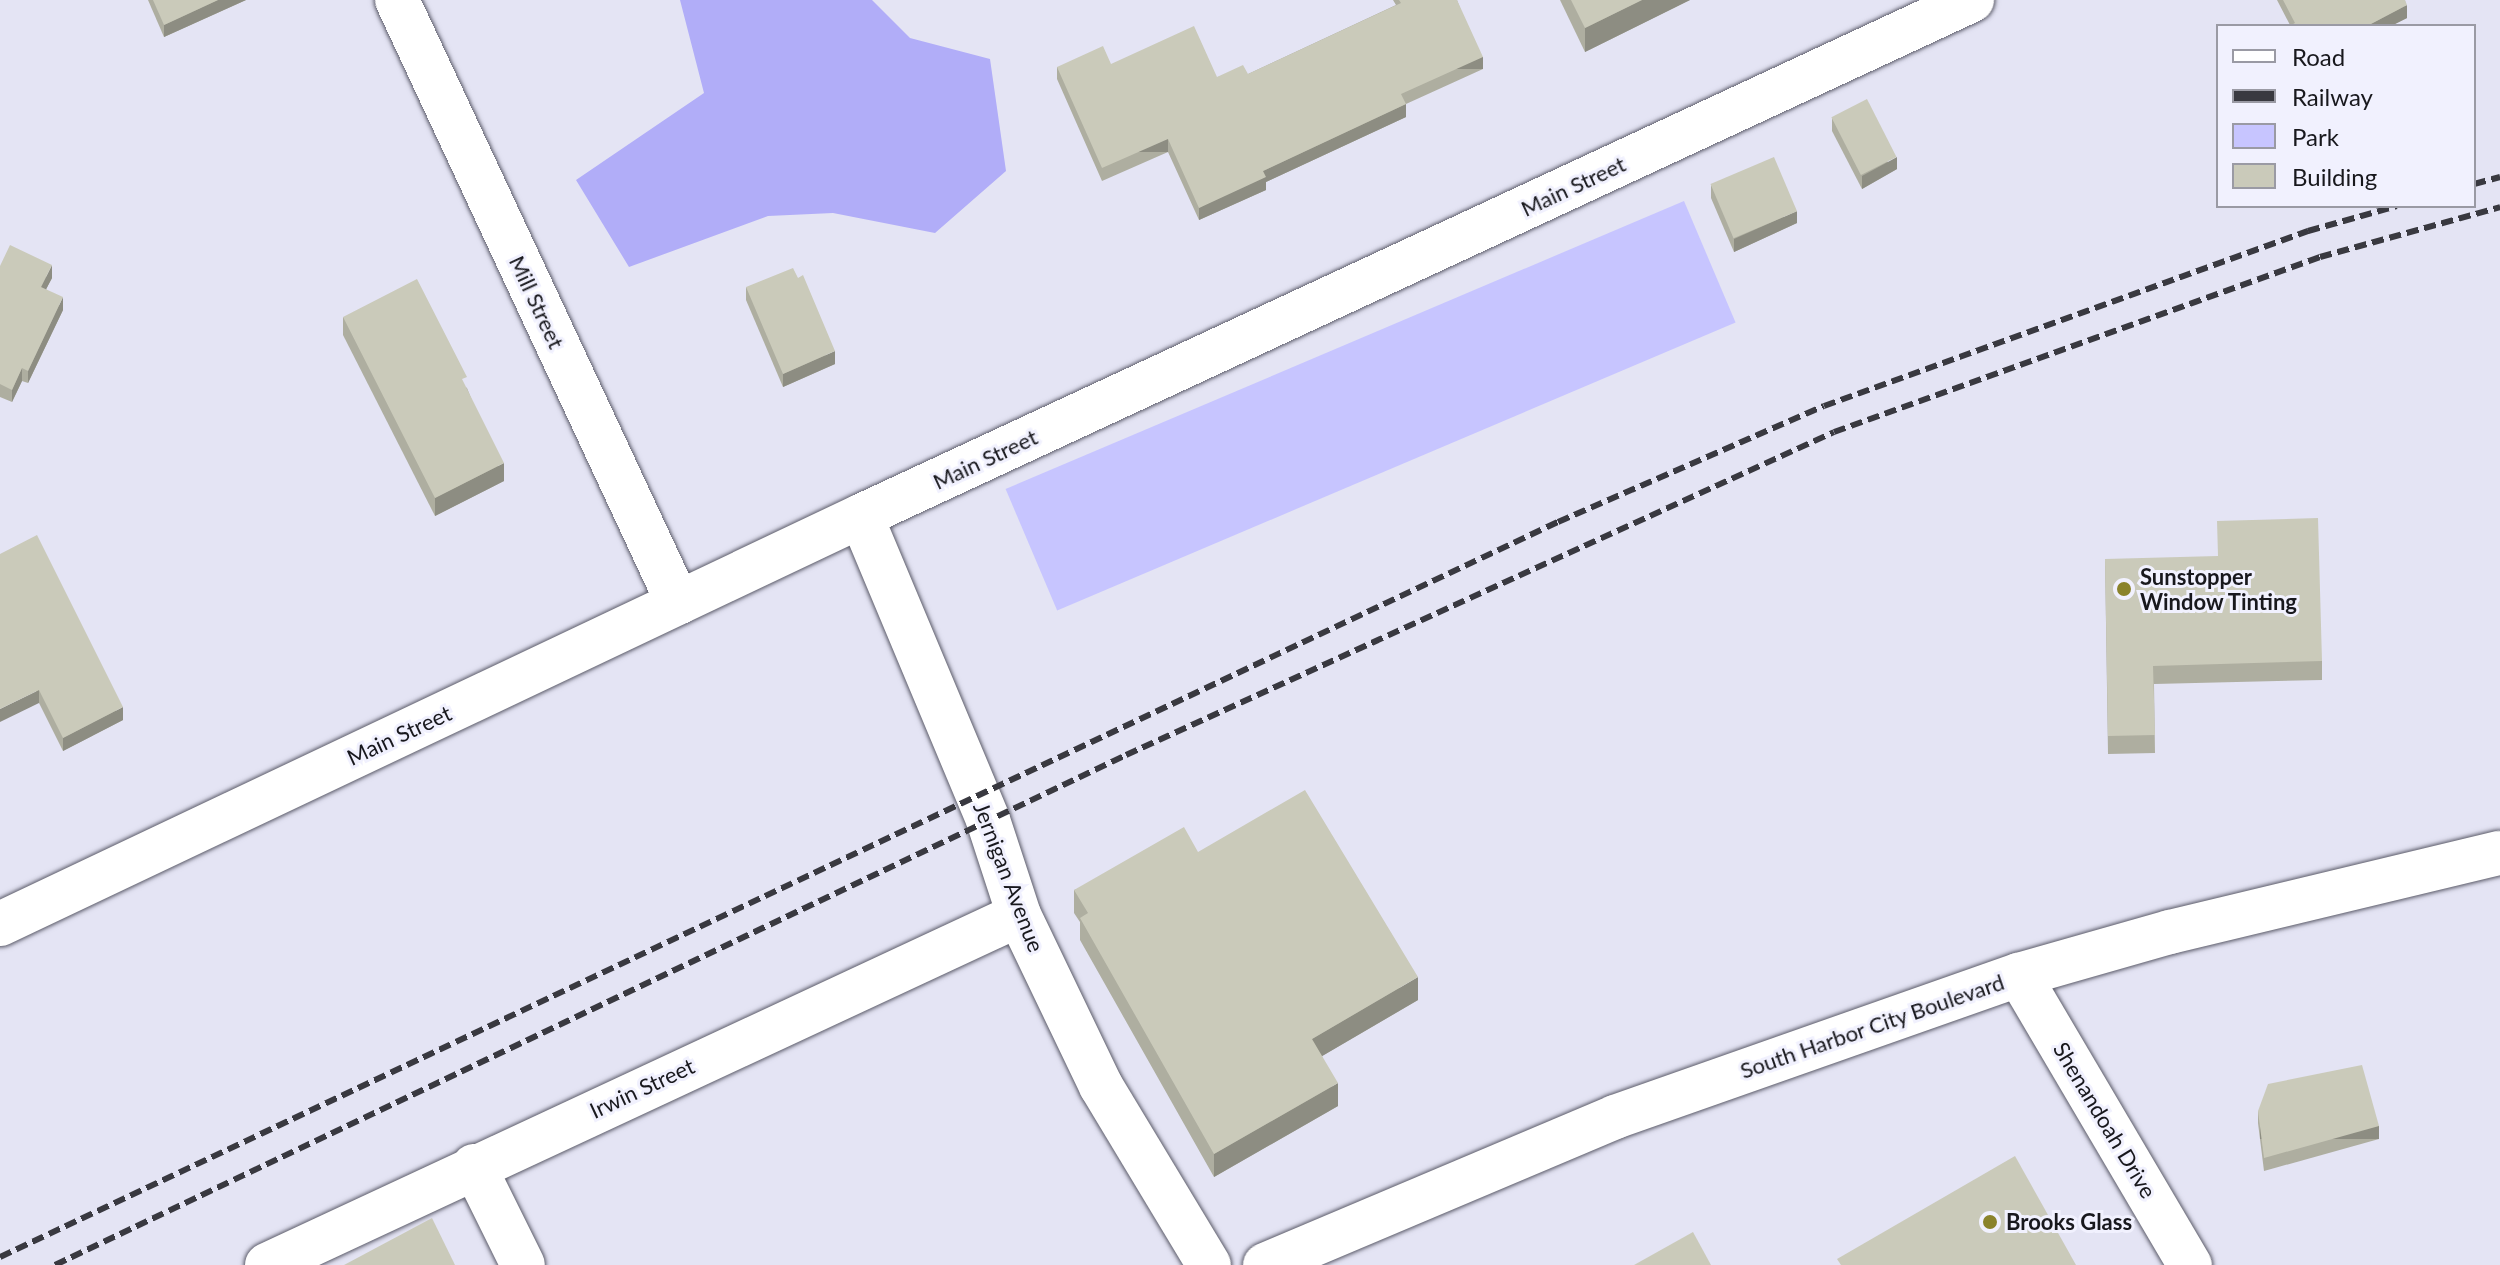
<!DOCTYPE html>
<html>
<head>
<meta charset="utf-8">
<style>
  body { margin:0 }
  #map { position:relative; width:2500px; height:1265px; overflow:hidden; background:#e4e4f4; font-family:Lato,sans-serif }
  div>[style] { position:absolute }
  [style*='--x'] { left:calc(var(--x)*1px); top:calc(var(--y)*1px); width:calc(var(--w)*1px); rotate:calc(var(--a)*1deg) }
  .green>* { inset:0; background:#c7c5ff; transform-origin:0 0 }
  .forest>* { inset:0; background:#b1adf8 }
  .roads { filter:drop-shadow(0 0 2px #5b5b69) drop-shadow(0 0 2px #5b5b69) }
  .street>* { height:44px; margin:-22px; padding:0 22px; transform-origin:22px; border-radius:22px; background:#fff }
  .primary>* { height:44px; margin:-22px; padding:0 22px; transform-origin:22px; border-radius:22px; background:#fff }
  .rail>* { height:6px; margin-top:-3px; transform-origin:0; background:repeating-linear-gradient(90deg,#393940 0 12px,transparent 0 18px) }
  .wall>* { inset:0; background:#aeaea0 }
  .shaded-wall>* { inset:0; background:#8d8d82; transform-origin:0 0 }
  .building>* { inset:0; background:#cacaba; transform-origin:0 0 }
  .dots>* { width:22px; height:22px; translate:-50% -50%; box-sizing:border-box; border:4px solid #f1f1fe; border-radius:50% }
  span { translate:-50% -50%; white-space:nowrap; text-align:center; line-height:1.15; -webkit-text-stroke:6px #f1f1fe; paint-order:stroke }
  .street-label { font-size:22px; color:#18181d }
  .poi-label { font-size:22px; color:#18181d; font-weight:700 }
  .left { translate:0 -50%; text-align:left }
  .legend { position:absolute; left:2216px; top:24px; width:260px; height:184px; box-sizing:border-box; background:#f1f1fe; border:2px solid #9a9aa4; margin:0; padding:10px 14px; list-style:none; font-size:24px; color:#18181d }
  .legend li { display:flex; align-items:center; gap:16px; height:40px }
  .legend b { width:40px; border:2px solid #9a9aa4 }
</style>
</head>
<body>
<div id="map">
  <div class="green">
    <i style="left:1684px;top:201px;width:132px;height:737px;rotate:67deg"></i>
  </div>
  <div class="forest">
    <i style="clip-path:polygon(680px 0,872px 0,910px 38px,990px 59px,1006px 171px,935px 233px,833px 213px,768px 216px,629px 267px,576px 180px,704px 93px)"></i>
  </div>
  <div class="roads">
    <div class="street">
      <i style="--x:397;--y:0;--w:665;--a:65.01"></i>
      <i style="--x:861;--y:516;--w:329;--a:67.3"></i>
      <i style="--x:988;--y:820;--w:100;--a:71.9"></i>
      <i style="--x:1019;--y:915;--w:190;--a:64.4"></i>
      <i style="--x:1101;--y:1086;--w:209;--a:58.9"></i>
      <i style="--x:0;--y:924;--w:953;--a:-25.35"></i>
      <i style="--x:861;--y:516;--w:1225;--a:-24.91"></i>
      <i style="--x:2019;--y:975;--w:337;--a:59.5"></i>
      <i style="--x:474;--y:1166;--w:110;--a:63.7"></i>
      <i style="--x:267;--y:1265;--w:829;--a:-24.96"></i>
    </div>
    <div class="primary">
      <i style="--x:1265;--y:1265;--w:380;--a:-22.9"></i>
      <i style="--x:1615;--y:1117;--w:428;--a:-19.4"></i>
      <i style="--x:2019;--y:975;--w:157;--a:-15.9"></i>
      <i style="--x:2170;--y:932;--w:339;--a:-13.5"></i>
    </div>
  </div>
  <div class="rail">
    <i style="--x:2474;--y:184;--w:27;--a:-15"></i>
    <i style="--x:0;--y:1257;--w:1723;--a:-25.26"></i>
    <i style="--x:1558;--y:522;--w:290;--a:-23.6"></i>
    <i style="--x:1824;--y:406;--w:515;--a:-19.88"></i>
    <i style="--x:2308;--y:231;--w:92;--a:-15.7"></i>
    <i style="--x:55;--y:1265;--w:1186;--a:-25.46"></i>
    <i style="--x:1126;--y:755;--w:778;--a:-24.52"></i>
    <i style="--x:1834;--y:432;--w:517;--a:-19.8"></i>
    <i style="--x:2320;--y:257;--w:187;--a:-15.5"></i>
  </div>
  <div class="wall">
    <i style="clip-path:polygon(148px 0,246px 0,164px 37px)"></i>
    <i style="clip-path:polygon(1393px 0,1457px 0,1483px 69px,1406px 104px,1406px 117px,1266px 182px,1266px 190px,1199px 220px,1168px 152px,1102px 181px,1057px 79px,1057px 67px,1217px 77px,1248px 74px,1396px 5px)"></i>
    <i style="clip-path:polygon(1560px 0,1690px 0,1585px 52px)"></i>
    <i style="clip-path:polygon(2277px 0,2405px 0,2407px 18px,2391px 26px,2289px 26px,2290px 25px)"></i>
    <i style="clip-path:polygon(1832px 118px,1897px 169px,1862px 189px,1832px 131px)"></i>
    <i style="clip-path:polygon(1711px 185px,1797px 223px,1734px 252px,1711px 198px)"></i>
    <i style="clip-path:polygon(0 266px,52px 278px,46px 289px,63px 310px,28px 383px,22px 381px,12px 402px,0 397px)"></i>
    <i style="clip-path:polygon(746px 287px,835px 364px,783px 387px,746px 300px)"></i>
    <i style="clip-path:polygon(343px 317px,467px 388px,504px 481px,435px 516px,343px 335px)"></i>
    <i style="clip-path:polygon(0 554px,123px 720px,63px 751px,39px 703px)"></i>
    <i style="clip-path:polygon(2105px 559px,2322px 661px,2322px 680px,2154px 684px,2155px 753px,2108px 754px)"></i>
    <i style="clip-path:polygon(1198px 852px,1418px 1000px,1322px 1056px,1338px 1106px,1214px 1177px,1080px 940px,1080px 922px,1074px 913px,1074px 890px)"></i>
    <i style="clip-path:polygon(2258px 1111px,2379px 1139px,2264px 1171px,2258px 1123px)"></i>
  </div>
  <div class="shaded-wall">
    <i style="clip-path:polygon(218px 0,246px 0,164px 37px,164px 25px)"></i>
    <i style="clip-path:polygon(1642px 0,1690px 0,1585px 52px,1585px 28px)"></i>
    <i style="clip-path:polygon(2407px 5px,2407px 18px,2391px 26px,2369px 26px,2369px 25px)"></i>
    <i style="left:1483px;top:57px;width:12px;height:90px;rotate:90deg"></i>
    <i style="clip-path:polygon(1406px 104px,1406px 117px,1266px 182px,1266px 190px,1199px 220px,1199px 208px,1263px 171px)"></i>
    <i style="left:1168px;top:139px;width:13px;height:72px;rotate:90deg"></i>
    <i style="clip-path:polygon(1897px 157px,1897px 169px,1862px 189px,1862px 176px)"></i>
    <i style="clip-path:polygon(1797px 211px,1797px 223px,1734px 252px,1734px 239px)"></i>
    <i style="clip-path:polygon(52px 265px,52px 278px,41px 299px,41px 287px)"></i>
    <i style="clip-path:polygon(63px 297px,63px 310px,28px 383px,28px 371px)"></i>
    <i style="clip-path:polygon(835px 351px,835px 364px,783px 387px,783px 374px)"></i>
    <i style="clip-path:polygon(22px 368px,22px 381px,12px 402px,12px 390px)"></i>
    <i style="clip-path:polygon(504px 463px,504px 481px,435px 516px,435px 498px)"></i>
    <i style="clip-path:polygon(39px 690px,39px 703px,0 722px,0 709px)"></i>
    <i style="clip-path:polygon(123px 707px,123px 720px,63px 751px,63px 738px)"></i>
    <i style="clip-path:polygon(1418px 977px,1418px 1000px,1312px 1062px,1312px 1039px)"></i>
    <i style="clip-path:polygon(1338px 1083px,1338px 1106px,1214px 1177px,1214px 1154px)"></i>
    <i style="left:2379px;top:1126px;width:13px;height:119px;rotate:90deg"></i>
  </div>
  <div class="building">
    <i style="clip-path:polygon(153px 0,218px 0,164px 25px)"></i>
    <i style="clip-path:polygon(1399px 0,1457px 0,1483px 57px,1401px 94px,1406px 104px,1263px 171px,1266px 177px,1199px 208px,1168px 139px,1102px 168px,1057px 67px,1103px 46px,1111px 64px,1194px 26px,1217px 77px,1243px 65px,1248px 74px,1401px 3px)"></i>
    <i style="clip-path:polygon(1571px 0,1642px 0,1585px 28px)"></i>
    <i style="clip-path:polygon(2283px 0,2405px 0,2407px 5px,2369px 25px,2369px 26px,2289px 26px,2295px 23px)"></i>
    <i style="left:1867px;top:99px;width:65px;height:40px;rotate:63deg"></i>
    <i style="left:1774px;top:157px;width:59px;height:69px;rotate:67deg"></i>
    <i style="clip-path:polygon(10px 245px,52px 265px,41px 287px,63px 297px,28px 371px,22px 368px,12px 390px,0 384px,0 266px)"></i>
    <i style="clip-path:polygon(793px 268px,798px 278px,803px 275px,835px 351px,783px 374px,746px 287px)"></i>
    <i style="clip-path:polygon(417px 279px,467px 377px,462px 379px,504px 463px,435px 498px,343px 317px)"></i>
    <i style="clip-path:polygon(2318px 518px,2322px 661px,2153px 666px,2155px 735px,2108px 736px,2105px 559px,2218px 556px,2217px 521px)"></i>
    <i style="clip-path:polygon(37px 535px,123px 707px,63px 738px,39px 690px,0 709px,0 554px)"></i>
    <i style="clip-path:polygon(1305px 790px,1418px 977px,1312px 1039px,1338px 1083px,1214px 1154px,1080px 918px,1088px 913px,1074px 890px,1184px 827px,1198px 852px)"></i>
    <i style="clip-path:polygon(2362px 1065px,2379px 1126px,2264px 1158px,2258px 1111px,2268px 1084px)"></i>
    <i style="clip-path:polygon(2015px 1156px,2076px 1265px,1841px 1265px,1837px 1259px)"></i>
    <i style="clip-path:polygon(432px 1218px,455px 1265px,344px 1265px)"></i>
    <i style="clip-path:polygon(1693px 1232px,1711px 1265px,1634px 1265px)"></i>
  </div>
  <div class="dots">
    <i style="left:2124px;top:589px;background:#8a832b"></i>
    <i style="left:1990px;top:1222px;background:#8a832b"></i>
  </div>
  <div class="street-label">
    <span style="left:1573px;top:186px;rotate:-25deg">Main Street</span>
    <span style="left:537px;top:302px;rotate:65deg">Mill Street</span>
    <span style="left:985px;top:459px;rotate:-25deg">Main Street</span>
    <span style="left:399px;top:735px;rotate:-25deg">Main Street</span>
    <span style="left:1009px;top:877px;rotate:69deg">Jernigan Avenue</span>
    <span style="left:1872px;top:1026px;rotate:-19deg">South Harbor City Boulevard</span>
    <span style="left:642px;top:1088px;rotate:-25deg">Irwin Street</span>
    <span style="left:2105px;top:1120px;rotate:59deg">Shenandoah Drive</span>
  </div>
  <div class="poi-label">
    <span class="left" style="left:2140px;top:589px">Sunstopper<br>Window Tinting</span>
    <span class="left" style="left:2006px;top:1222px">Brooks Glass</span>
  </div>
  <ul class="legend">
  <li><b style="height:10px;background:#fff"></b>Road</li>
  <li><b style="height:10px;background:#393940"></b>Railway</li>
  <li><b style="height:22px;background:#c7c5ff"></b>Park</li>
  <li><b style="height:22px;background:#cacaba"></b>Building</li>
  </ul>
</div>
</body>
</html>
